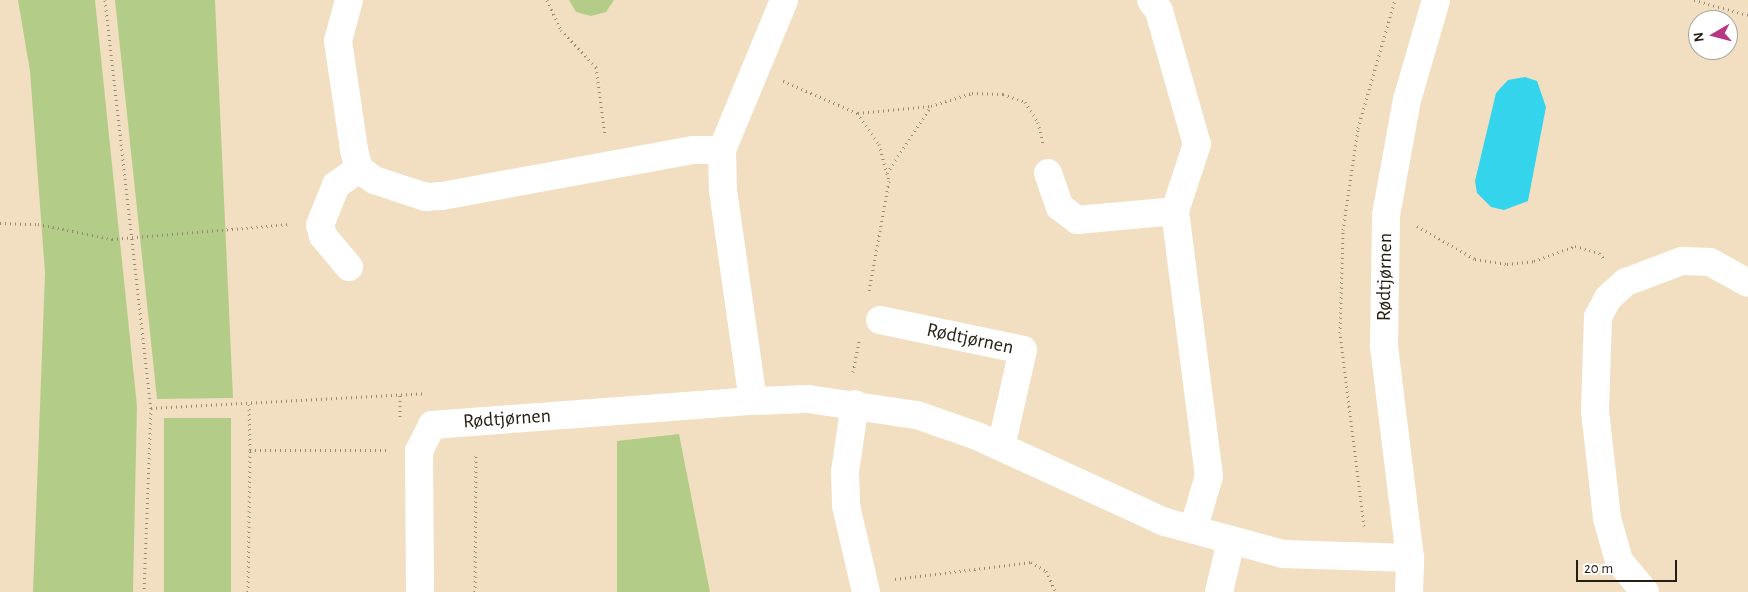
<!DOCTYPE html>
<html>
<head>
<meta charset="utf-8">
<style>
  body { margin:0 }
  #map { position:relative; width:1748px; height:592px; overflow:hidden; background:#f2dfc2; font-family:"Alegreya Sans",sans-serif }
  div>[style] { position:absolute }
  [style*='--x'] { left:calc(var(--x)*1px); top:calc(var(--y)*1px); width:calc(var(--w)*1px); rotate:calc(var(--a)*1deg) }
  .green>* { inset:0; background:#b3cd88; transform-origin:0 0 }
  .water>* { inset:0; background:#34d5ec }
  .path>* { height:3px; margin-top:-1.5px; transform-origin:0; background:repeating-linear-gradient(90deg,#988a75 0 1px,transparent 0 5px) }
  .minor>* { height:28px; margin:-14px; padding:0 14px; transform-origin:14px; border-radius:14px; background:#fff }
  span { translate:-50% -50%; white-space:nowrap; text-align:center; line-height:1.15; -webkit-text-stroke:5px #fff; paint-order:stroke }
  .street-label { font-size:20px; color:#251e13 }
  .north { position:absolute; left:1688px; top:10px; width:50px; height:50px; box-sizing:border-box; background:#fff; border:1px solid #a8a5a1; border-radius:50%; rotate:262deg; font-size:14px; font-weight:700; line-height:20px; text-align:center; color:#251e13 }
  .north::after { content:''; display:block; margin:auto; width:18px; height:22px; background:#b83783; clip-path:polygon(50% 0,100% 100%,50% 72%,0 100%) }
  .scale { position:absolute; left:1576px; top:560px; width:101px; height:22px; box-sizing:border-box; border:2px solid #251e13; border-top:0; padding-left:6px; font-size:15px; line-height:18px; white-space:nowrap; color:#251e13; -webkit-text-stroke:4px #fff; paint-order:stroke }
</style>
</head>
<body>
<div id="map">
  <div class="green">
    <i style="clip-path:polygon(18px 0,95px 0,137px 406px,133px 592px,33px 592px,45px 273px,30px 71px)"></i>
    <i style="clip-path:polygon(115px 0,215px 0,233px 398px,157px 399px)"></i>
    <i style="clip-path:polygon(569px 0,614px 0,606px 12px,591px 16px,576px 12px)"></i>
    <i style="left:231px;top:418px;width:174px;height:67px;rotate:90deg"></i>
    <i style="clip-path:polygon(679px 434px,710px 592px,617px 592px,617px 441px)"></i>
  </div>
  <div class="water">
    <i style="clip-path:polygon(1525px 77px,1537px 81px,1546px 107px,1528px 201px,1504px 210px,1491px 207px,1477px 193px,1475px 181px,1496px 93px,1508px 80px)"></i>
  </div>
  <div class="path">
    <i style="--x:105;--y:0;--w:411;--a:83.6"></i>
    <i style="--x:151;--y:408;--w:184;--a:92.2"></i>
    <i style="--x:547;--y:0;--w:33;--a:65"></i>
    <i style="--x:561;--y:30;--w:51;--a:46.6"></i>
    <i style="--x:596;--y:67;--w:69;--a:82.5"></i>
    <i style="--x:1694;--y:0;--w:56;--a:15.5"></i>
    <i style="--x:783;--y:81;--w:81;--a:23.4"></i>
    <i style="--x:857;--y:113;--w:38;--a:55"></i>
    <i style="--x:879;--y:144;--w:38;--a:75"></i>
    <i style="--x:889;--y:181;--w:112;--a:100.3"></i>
    <i style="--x:858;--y:113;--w:73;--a:-5.5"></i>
    <i style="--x:931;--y:106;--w:43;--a:-17.6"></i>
    <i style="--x:972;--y:93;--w:31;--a:2"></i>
    <i style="--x:1003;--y:94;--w:23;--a:20"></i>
    <i style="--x:1025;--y:102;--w:24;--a:57"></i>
    <i style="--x:1038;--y:122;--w:22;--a:77"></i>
    <i style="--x:887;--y:173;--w:80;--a:-56.7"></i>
    <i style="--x:0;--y:223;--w:38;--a:2"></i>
    <i style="--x:38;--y:224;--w:76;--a:11.5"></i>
    <i style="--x:112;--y:239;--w:179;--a:-4.8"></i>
    <i style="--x:1417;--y:226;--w:67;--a:29.6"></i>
    <i style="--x:1475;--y:259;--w:32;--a:9"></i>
    <i style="--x:1507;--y:264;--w:27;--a:-6"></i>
    <i style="--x:1534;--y:261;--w:44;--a:-20.1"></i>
    <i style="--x:1575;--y:246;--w:25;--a:16"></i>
    <i style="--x:1599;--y:253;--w:9;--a:49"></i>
    <i style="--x:853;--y:372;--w:32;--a:-79"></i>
    <i style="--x:400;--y:395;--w:22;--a:90"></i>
    <i style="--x:249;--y:404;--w:46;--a:88.8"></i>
    <i style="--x:151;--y:408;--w:274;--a:-3.1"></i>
    <i style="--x:1364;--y:526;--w:194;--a:-97.1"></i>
    <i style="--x:1340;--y:333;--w:103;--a:-88.3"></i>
    <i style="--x:1343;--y:230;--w:103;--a:-81.6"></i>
    <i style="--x:1358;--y:128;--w:133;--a:-73.9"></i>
    <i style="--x:895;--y:579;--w:137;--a:-7.1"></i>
    <i style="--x:1031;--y:562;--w:17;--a:31"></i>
    <i style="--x:1046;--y:571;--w:23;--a:65"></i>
    <i style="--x:248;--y:592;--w:142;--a:-89.2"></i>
    <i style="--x:250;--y:450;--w:139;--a:0"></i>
    <i style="--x:475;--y:592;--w:139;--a:-89.6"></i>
  </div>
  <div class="minor">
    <i style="--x:349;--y:0;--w:42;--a:105"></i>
    <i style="--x:338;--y:41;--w:110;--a:81.6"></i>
    <i style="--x:354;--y:150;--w:20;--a:75"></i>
    <i style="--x:359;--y:169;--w:19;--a:36"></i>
    <i style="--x:374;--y:180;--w:55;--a:18.1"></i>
    <i style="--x:426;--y:197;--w:16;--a:-4"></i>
    <i style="--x:442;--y:196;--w:255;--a:-10.4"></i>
    <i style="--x:693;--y:150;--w:29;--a:0"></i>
    <i style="--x:1151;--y:0;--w:14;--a:54"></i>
    <i style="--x:1159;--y:11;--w:138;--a:74.1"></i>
    <i style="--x:1197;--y:144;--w:71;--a:108.2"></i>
    <i style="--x:1175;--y:211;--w:267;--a:82.7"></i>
    <i style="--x:1209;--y:476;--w:56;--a:106.5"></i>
    <i style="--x:1048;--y:173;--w:36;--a:71"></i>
    <i style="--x:1060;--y:207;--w:21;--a:37"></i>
    <i style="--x:1077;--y:220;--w:98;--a:-5.2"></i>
    <i style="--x:349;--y:267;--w:40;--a:-130"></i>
    <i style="--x:323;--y:236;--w:11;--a:-105"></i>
    <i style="--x:320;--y:225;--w:43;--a:-68.2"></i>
    <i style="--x:336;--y:185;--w:28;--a:-35"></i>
    <i style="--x:880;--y:320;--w:146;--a:11.8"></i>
    <i style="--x:1023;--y:350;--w:99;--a:102.8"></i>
    <i style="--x:753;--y:401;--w:212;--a:-98.1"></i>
    <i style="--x:723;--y:191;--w:41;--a:-91.4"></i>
    <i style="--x:722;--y:150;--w:162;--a:-67.5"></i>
    <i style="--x:855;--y:404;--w:69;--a:98.4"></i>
    <i style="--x:845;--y:472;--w:34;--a:88"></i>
    <i style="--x:846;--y:506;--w:88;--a:76.9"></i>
    <i style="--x:420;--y:592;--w:141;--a:-90.4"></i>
    <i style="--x:419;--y:451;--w:29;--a:-63"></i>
    <i style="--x:432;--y:425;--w:322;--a:-4.3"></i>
    <i style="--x:753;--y:401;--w:55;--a:-2.1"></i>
    <i style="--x:808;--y:399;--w:110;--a:8.4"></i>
    <i style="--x:917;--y:415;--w:64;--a:19.3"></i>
    <i style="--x:977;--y:436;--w:207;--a:24.6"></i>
    <i style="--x:1165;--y:522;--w:122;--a:15.2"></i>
    <i style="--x:1283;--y:554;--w:127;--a:1.8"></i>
    <i style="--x:1219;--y:592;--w:52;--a:-76.8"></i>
    <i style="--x:1409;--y:592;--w:34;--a:-88"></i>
    <i style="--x:1410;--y:558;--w:214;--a:-97"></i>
    <i style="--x:1384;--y:346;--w:131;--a:-89.1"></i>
    <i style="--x:1386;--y:215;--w:117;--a:-79.7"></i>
    <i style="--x:1407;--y:100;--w:104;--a:-73.8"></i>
    <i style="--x:1645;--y:592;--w:40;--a:-130"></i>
    <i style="--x:1619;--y:561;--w:45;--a:-105.6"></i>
    <i style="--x:1607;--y:518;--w:108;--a:-96.4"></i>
    <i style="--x:1595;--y:411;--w:94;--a:-88.2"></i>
    <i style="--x:1598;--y:317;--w:21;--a:-62"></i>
    <i style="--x:1608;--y:298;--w:24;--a:-42"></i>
    <i style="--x:1626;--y:282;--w:60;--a:-20.6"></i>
    <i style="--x:1682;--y:261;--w:28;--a:2"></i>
    <i style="--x:1710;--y:262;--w:43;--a:28.9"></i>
  </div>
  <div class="street-label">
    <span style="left:1385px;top:277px;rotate:-89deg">Rødtjørnen</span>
    <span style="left:970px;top:339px;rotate:12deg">Rødtjørnen</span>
    <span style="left:507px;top:419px;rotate:-4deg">Rødtjørnen</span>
  </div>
  <div class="north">N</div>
  <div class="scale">20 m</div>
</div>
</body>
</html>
